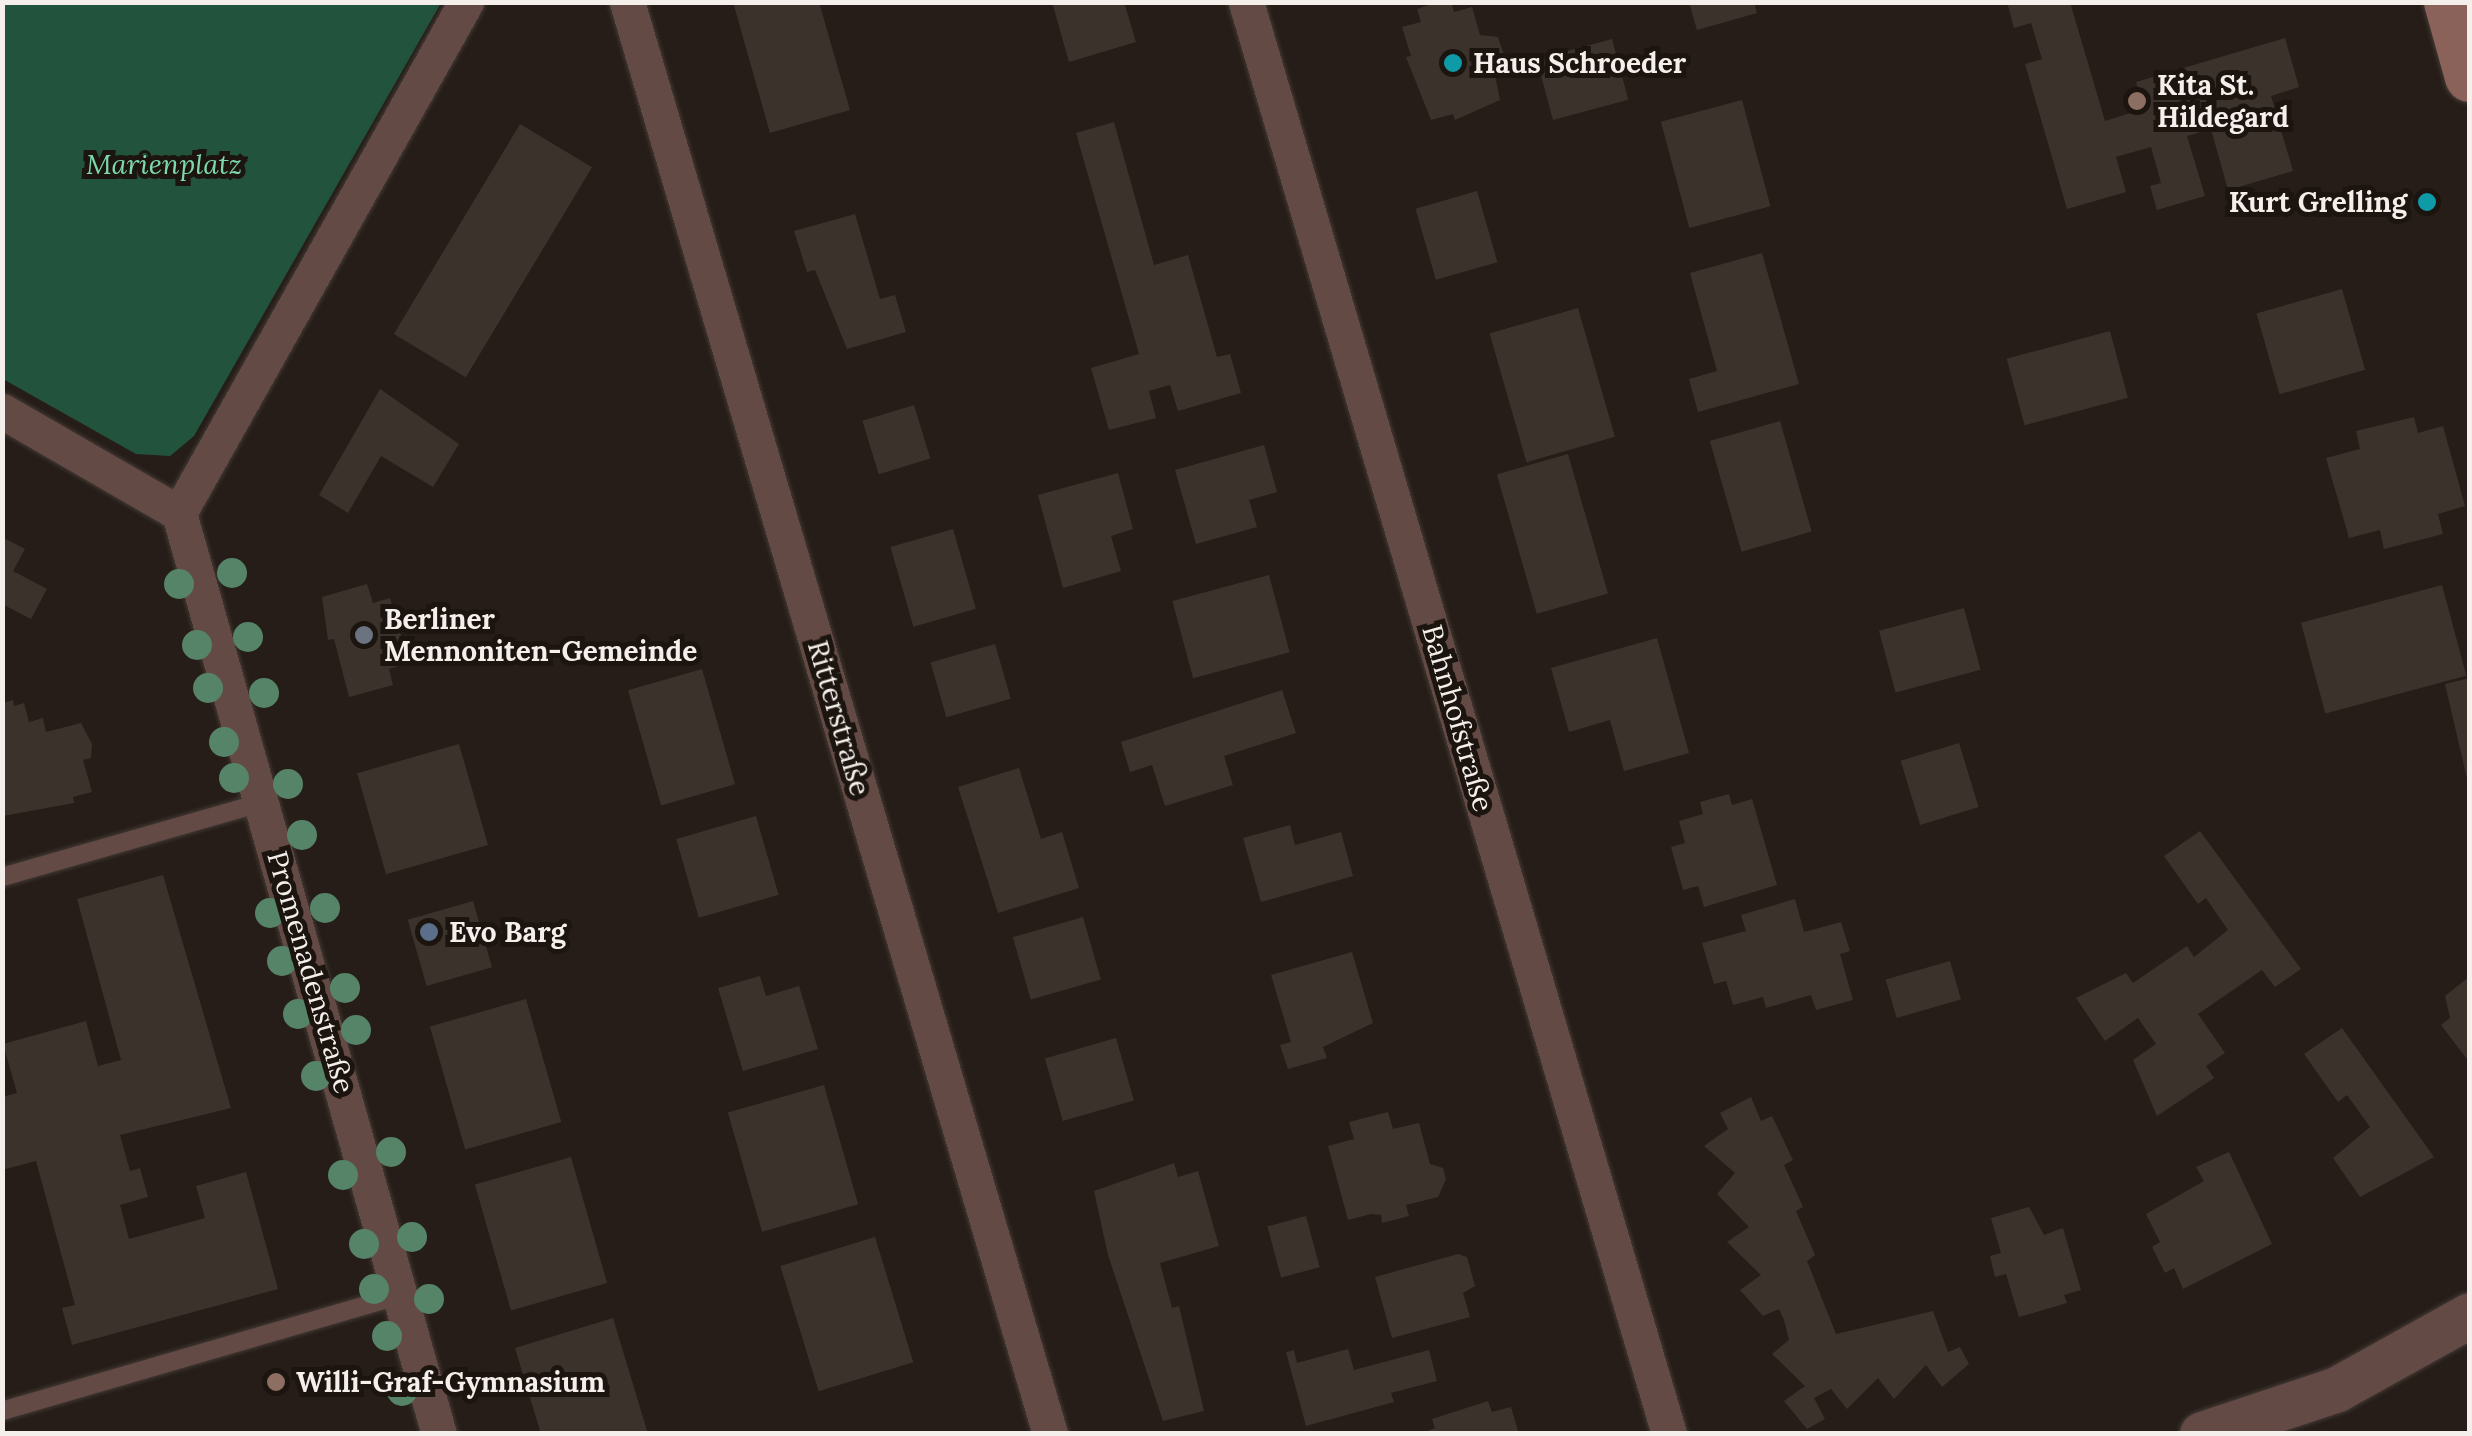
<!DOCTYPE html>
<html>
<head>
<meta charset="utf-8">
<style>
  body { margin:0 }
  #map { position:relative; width:2472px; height:1436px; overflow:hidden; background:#261d18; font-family:Lora,serif }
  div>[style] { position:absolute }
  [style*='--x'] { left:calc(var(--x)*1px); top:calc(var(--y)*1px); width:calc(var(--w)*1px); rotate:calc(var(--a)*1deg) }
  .green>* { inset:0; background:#22533c }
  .building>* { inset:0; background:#3b322c; transform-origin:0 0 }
  .roads { filter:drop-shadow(0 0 2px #433a36) drop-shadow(0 0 2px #433a36) }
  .service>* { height:18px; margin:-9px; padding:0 9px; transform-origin:9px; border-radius:9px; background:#644a45 }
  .minor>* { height:35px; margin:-17.5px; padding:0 17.5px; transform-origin:17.5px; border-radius:17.5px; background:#644a45 }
  .tertiary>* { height:45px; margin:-22.5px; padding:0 22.5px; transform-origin:22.5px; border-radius:22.5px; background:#644a45 }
  .secondary>* { height:50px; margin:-25px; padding:0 25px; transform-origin:25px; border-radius:25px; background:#8b6259 }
  .trees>* { width:30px; height:30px; margin:-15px; border-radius:50%; background:#568469 }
  .dots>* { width:28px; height:28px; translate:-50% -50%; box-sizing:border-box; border:5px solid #1c140f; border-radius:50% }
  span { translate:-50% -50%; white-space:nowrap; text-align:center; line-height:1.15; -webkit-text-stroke:10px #1c140f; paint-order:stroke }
  .poi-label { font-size:28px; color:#f5efec; font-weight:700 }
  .left { translate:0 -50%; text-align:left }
  .right { translate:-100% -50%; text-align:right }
  .park-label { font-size:28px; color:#7dd9ab; font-style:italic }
  .street-label { font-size:28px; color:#f5efec }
  .frame { position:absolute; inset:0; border:5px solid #f5efec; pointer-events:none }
</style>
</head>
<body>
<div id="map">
  <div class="green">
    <i style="clip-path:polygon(3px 2px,441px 3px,194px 436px,170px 456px,136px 454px,3px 379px)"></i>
  </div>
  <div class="building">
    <i style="clip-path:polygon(733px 2px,819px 2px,850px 110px,770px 133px)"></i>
    <i style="clip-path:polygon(1052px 2px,1124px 2px,1136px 42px,1069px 62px)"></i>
    <i style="clip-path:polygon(1438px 2px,1451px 2px,1454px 12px,1472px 7px,1480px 35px,1498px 37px,1506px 61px,1493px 65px,1500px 100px,1455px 120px,1453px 114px,1431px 120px,1406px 57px,1411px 56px,1402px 27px,1421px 22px,1417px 9px)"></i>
    <i style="clip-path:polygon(1689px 2px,1754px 2px,1757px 13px,1697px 30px)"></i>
    <i style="clip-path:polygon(2007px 2px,2070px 2px,2105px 121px,2144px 109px,2136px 82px,2285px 38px,2299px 87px,2271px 96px,2293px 171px,2228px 190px,2211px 129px,2187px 136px,2205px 196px,2157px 210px,2150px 186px,2161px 183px,2151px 147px,2116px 157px,2126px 192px,2067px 209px,2025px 64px,2042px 59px,2031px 23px,2014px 28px)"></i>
    <i style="left:1612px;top:39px;width:63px;height:78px;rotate:75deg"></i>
    <i style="left:1742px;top:100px;width:110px;height:84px;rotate:75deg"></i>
    <i style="clip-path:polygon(1114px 122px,1154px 265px,1188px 255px,1217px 357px,1230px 354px,1241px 393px,1178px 411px,1170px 385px,1149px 391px,1156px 418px,1109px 430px,1091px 368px,1139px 354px,1076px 133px)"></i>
    <i style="left:520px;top:124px;width:84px;height:245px;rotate:31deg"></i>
    <i style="left:1477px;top:191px;width:74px;height:64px;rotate:74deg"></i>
    <i style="clip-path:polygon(855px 214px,880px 299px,895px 295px,906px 332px,847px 349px,815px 270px,807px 272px,794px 231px)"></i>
    <i style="clip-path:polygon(1762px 253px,1799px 384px,1698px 412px,1689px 379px,1717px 371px,1690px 273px)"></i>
    <i style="left:2342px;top:289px;width:84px;height:89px;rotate:74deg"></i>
    <i style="left:1578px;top:308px;width:134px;height:92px;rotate:74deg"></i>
    <i style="left:2110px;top:331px;width:69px;height:107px;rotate:75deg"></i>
    <i style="clip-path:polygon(380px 389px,459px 444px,433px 487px,381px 456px,348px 513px,319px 495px)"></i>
    <i style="left:914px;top:405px;width:56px;height:54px;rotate:73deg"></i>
    <i style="clip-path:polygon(2414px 417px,2418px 433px,2443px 426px,2465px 506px,2438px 514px,2443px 534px,2384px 549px,2380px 530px,2349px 538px,2326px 458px,2360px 449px,2356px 431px)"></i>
    <i style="left:1780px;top:421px;width:115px;height:73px;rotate:74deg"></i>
    <i style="clip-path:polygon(1264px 445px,1277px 492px,1249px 500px,1257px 527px,1196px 544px,1175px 470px)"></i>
    <i style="left:1568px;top:454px;width:145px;height:74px;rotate:74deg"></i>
    <i style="clip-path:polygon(1118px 473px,1133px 529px,1111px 536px,1121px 571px,1063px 588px,1038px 495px)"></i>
    <i style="left:953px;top:529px;width:83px;height:65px;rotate:74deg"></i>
    <i style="clip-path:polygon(2px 537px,25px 549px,13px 571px,47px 589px,31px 619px,2px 604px)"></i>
    <i style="left:1269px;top:575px;width:80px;height:100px;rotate:75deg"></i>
    <i style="clip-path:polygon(367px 584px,373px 603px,390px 598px,409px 663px,389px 669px,393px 685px,349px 697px,334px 639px,328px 640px,322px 597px)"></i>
    <i style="left:2442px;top:585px;width:94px;height:146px;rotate:75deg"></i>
    <i style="left:1964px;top:608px;width:64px;height:88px;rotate:75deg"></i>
    <i style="clip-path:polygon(1657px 638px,1689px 753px,1624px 771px,1610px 720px,1569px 732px,1551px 668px)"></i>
    <i style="left:995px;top:644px;width:57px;height:67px;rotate:74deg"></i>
    <i style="left:702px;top:669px;width:120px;height:77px;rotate:74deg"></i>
    <i style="clip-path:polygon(2470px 678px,2470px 783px,2468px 783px,2445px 684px)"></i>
    <i style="clip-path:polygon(1282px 690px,1296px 733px,1224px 756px,1233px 785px,1165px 806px,1152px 765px,1130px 772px,1121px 742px)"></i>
    <i style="clip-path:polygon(13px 700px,14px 706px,24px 703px,29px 722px,43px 718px,46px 732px,81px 723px,92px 744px,91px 758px,83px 760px,92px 792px,73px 797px,74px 803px,3px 816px,2px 703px)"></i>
    <i style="left:1959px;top:743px;width:67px;height:61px;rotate:73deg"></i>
    <i style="left:459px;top:744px;width:105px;height:106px;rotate:74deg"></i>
    <i style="clip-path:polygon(1019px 768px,1041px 839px,1062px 832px,1079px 888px,998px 913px,958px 787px)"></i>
    <i style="clip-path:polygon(1729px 794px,1732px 805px,1752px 799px,1777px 885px,1704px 907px,1698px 886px,1683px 890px,1671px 847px,1685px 843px,1679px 821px,1703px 814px,1700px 802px)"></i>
    <i style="left:756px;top:816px;width:82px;height:83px;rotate:74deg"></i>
    <i style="clip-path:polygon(1290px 825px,1295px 845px,1341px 832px,1353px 876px,1261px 902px,1243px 838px)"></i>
    <i style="clip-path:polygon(2200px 831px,2301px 969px,2275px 987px,2262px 970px,2198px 1014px,2225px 1053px,2206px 1066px,2214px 1078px,2157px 1116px,2133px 1060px,2156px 1044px,2138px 1018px,2105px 1041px,2076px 998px,2126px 973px,2133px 983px,2187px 946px,2194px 957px,2228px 930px,2206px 898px,2198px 904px,2164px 856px)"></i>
    <i style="clip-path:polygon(163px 875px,231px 1108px,120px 1135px,130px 1171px,140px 1168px,148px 1197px,120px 1205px,129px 1239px,205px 1218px,196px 1186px,246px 1172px,278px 1289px,72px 1345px,62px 1308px,75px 1305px,36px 1161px,2px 1170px,2px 1097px,17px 1093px,3px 1044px,86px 1021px,98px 1066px,121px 1060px,77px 899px)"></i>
    <i style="clip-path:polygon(1795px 899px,1804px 932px,1841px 922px,1850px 951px,1840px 954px,1853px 1000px,1816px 1010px,1811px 995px,1766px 1008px,1763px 997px,1733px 1005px,1726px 981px,1714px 984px,1702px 943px,1746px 931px,1741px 915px)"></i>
    <i style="left:473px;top:901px;width:69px;height:68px;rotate:74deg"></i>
    <i style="left:1083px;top:917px;width:65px;height:73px;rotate:74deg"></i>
    <i style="clip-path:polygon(1352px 952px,1373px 1023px,1323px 1047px,1327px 1058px,1288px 1069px,1280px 1045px,1291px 1042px,1271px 975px)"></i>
    <i style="left:1950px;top:961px;width:40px;height:67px;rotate:74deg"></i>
    <i style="clip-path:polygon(760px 976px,766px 996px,799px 986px,818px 1049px,743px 1071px,718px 988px)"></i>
    <i style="clip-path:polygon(2470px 976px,2470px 1063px,2441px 1025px,2450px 1018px,2445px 996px)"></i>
    <i style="left:526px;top:999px;width:128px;height:100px;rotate:74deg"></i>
    <i style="clip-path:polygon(2342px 1028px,2434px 1157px,2360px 1197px,2333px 1158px,2370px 1127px,2347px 1095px,2338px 1102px,2304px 1054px)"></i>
    <i style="left:1116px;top:1038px;width:65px;height:74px;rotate:74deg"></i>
    <i style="left:824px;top:1085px;width:124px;height:100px;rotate:74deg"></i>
    <i style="clip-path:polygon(1751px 1097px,1761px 1121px,1772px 1116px,1793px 1160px,1784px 1165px,1803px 1207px,1796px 1211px,1815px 1255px,1807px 1261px,1836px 1334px,1933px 1311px,1948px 1352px,1960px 1347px,1969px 1364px,1942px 1387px,1926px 1365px,1894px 1399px,1878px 1378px,1847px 1409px,1831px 1389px,1814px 1398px,1825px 1419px,1807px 1429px,1784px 1401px,1805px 1386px,1772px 1354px,1789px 1340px,1784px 1320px,1779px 1309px,1763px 1316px,1740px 1290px,1761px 1275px,1727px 1242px,1749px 1227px,1717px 1194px,1735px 1173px,1704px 1146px,1728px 1129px,1720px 1113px)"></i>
    <i style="clip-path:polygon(1388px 1112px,1393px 1129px,1419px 1123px,1430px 1164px,1443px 1168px,1446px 1179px,1438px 1197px,1406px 1205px,1409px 1216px,1382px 1223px,1381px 1215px,1371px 1214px,1348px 1220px,1328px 1146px,1354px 1139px,1349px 1122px)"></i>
    <i style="clip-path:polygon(2229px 1152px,2272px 1244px,2183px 1289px,2174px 1268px,2165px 1273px,2152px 1247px,2160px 1242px,2146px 1214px,2204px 1181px,2196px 1167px)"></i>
    <i style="left:571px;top:1157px;width:131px;height:100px;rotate:74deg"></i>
    <i style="clip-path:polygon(1174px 1163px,1178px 1177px,1198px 1171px,1219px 1246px,1160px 1263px,1172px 1308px,1179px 1306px,1204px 1411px,1163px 1421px,1108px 1255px,1094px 1191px)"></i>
    <i style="clip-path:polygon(2029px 1207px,2044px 1235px,2063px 1228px,2081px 1290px,2064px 1295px,2067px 1303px,2019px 1317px,2006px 1274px,1995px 1277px,1990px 1256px,2001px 1253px,1991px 1218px)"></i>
    <i style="left:1306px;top:1216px;width:53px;height:40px;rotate:75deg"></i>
    <i style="left:875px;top:1237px;width:131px;height:99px;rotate:73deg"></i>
    <i style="clip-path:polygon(1458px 1254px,1467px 1257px,1475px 1286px,1463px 1293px,1470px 1317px,1392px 1338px,1375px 1277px)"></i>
    <i style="clip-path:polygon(613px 1318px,648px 1434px,541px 1434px,515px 1348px)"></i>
    <i style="clip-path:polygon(1348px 1349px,1354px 1370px,1429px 1350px,1437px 1381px,1391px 1393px,1394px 1402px,1306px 1426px,1286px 1352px,1294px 1350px,1297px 1363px)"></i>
    <i style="clip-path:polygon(1488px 1401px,1492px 1412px,1511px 1407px,1519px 1434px,1419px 1434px,1435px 1428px,1432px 1419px)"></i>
  </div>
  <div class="roads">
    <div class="service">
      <i style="--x:2;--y:877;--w:272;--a:-16"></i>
      <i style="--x:2;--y:1411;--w:415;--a:-16.2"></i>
    </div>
    <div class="minor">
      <i style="--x:627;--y:2;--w:1493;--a:73.54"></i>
      <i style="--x:1246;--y:2;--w:1493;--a:73.54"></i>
      <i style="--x:2;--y:411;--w:204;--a:30"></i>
      <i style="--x:179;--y:513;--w:957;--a:74.24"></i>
      <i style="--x:179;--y:513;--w:586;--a:-60.68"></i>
    </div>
    <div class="tertiary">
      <i style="--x:2202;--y:1434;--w:142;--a:-18.4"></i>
      <i style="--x:2337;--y:1389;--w:152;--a:-29.1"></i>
    </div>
    <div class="secondary">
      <i style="--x:2449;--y:2;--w:78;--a:74.4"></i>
    </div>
  </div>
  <div class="trees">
    <i style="left:232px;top:573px"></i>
    <i style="left:179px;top:584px"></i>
    <i style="left:248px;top:637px"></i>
    <i style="left:197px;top:645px"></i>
    <i style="left:208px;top:688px"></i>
    <i style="left:264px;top:693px"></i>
    <i style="left:224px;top:742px"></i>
    <i style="left:234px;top:778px"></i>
    <i style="left:288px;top:784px"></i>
    <i style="left:302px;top:835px"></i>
    <i style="left:325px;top:908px"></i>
    <i style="left:270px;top:913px"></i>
    <i style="left:282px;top:961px"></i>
    <i style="left:345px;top:988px"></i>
    <i style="left:298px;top:1014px"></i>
    <i style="left:356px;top:1030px"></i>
    <i style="left:316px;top:1076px"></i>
    <i style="left:391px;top:1152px"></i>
    <i style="left:343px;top:1175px"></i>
    <i style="left:412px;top:1237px"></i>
    <i style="left:364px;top:1244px"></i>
    <i style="left:374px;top:1289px"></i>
    <i style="left:429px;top:1299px"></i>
    <i style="left:387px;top:1336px"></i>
    <i style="left:402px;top:1391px"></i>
  </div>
  <div class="dots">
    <i style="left:1453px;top:63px;background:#0f9aa8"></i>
    <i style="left:2137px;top:101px;background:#8d6e63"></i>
    <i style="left:2427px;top:202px;background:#0f9aa8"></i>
    <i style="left:364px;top:635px;background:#6b7280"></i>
    <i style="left:429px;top:932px;background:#5c6f8a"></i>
    <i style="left:276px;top:1382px;background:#8d6e63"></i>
  </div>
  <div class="poi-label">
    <span class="left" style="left:1473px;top:63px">Haus Schroeder</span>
    <span class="left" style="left:2157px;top:101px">Kita St.<br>Hildegard</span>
    <span class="right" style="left:2407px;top:202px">Kurt Grelling</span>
    <span class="left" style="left:384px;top:635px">Berliner<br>Mennoniten-Gemeinde</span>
    <span class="left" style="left:449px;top:932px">Evo Barg</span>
    <span class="left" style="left:296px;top:1382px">Willi-Graf-Gymnasium</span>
  </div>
  <div class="park-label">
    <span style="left:164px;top:164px">Marienplatz</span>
  </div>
  <div class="street-label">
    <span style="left:839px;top:718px;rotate:74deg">Ritterstraße</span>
    <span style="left:1458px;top:718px;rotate:74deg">Bahnhofstraße</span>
    <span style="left:311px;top:972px;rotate:74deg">Promenadenstraße</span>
  </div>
  <div class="frame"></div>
</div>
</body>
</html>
